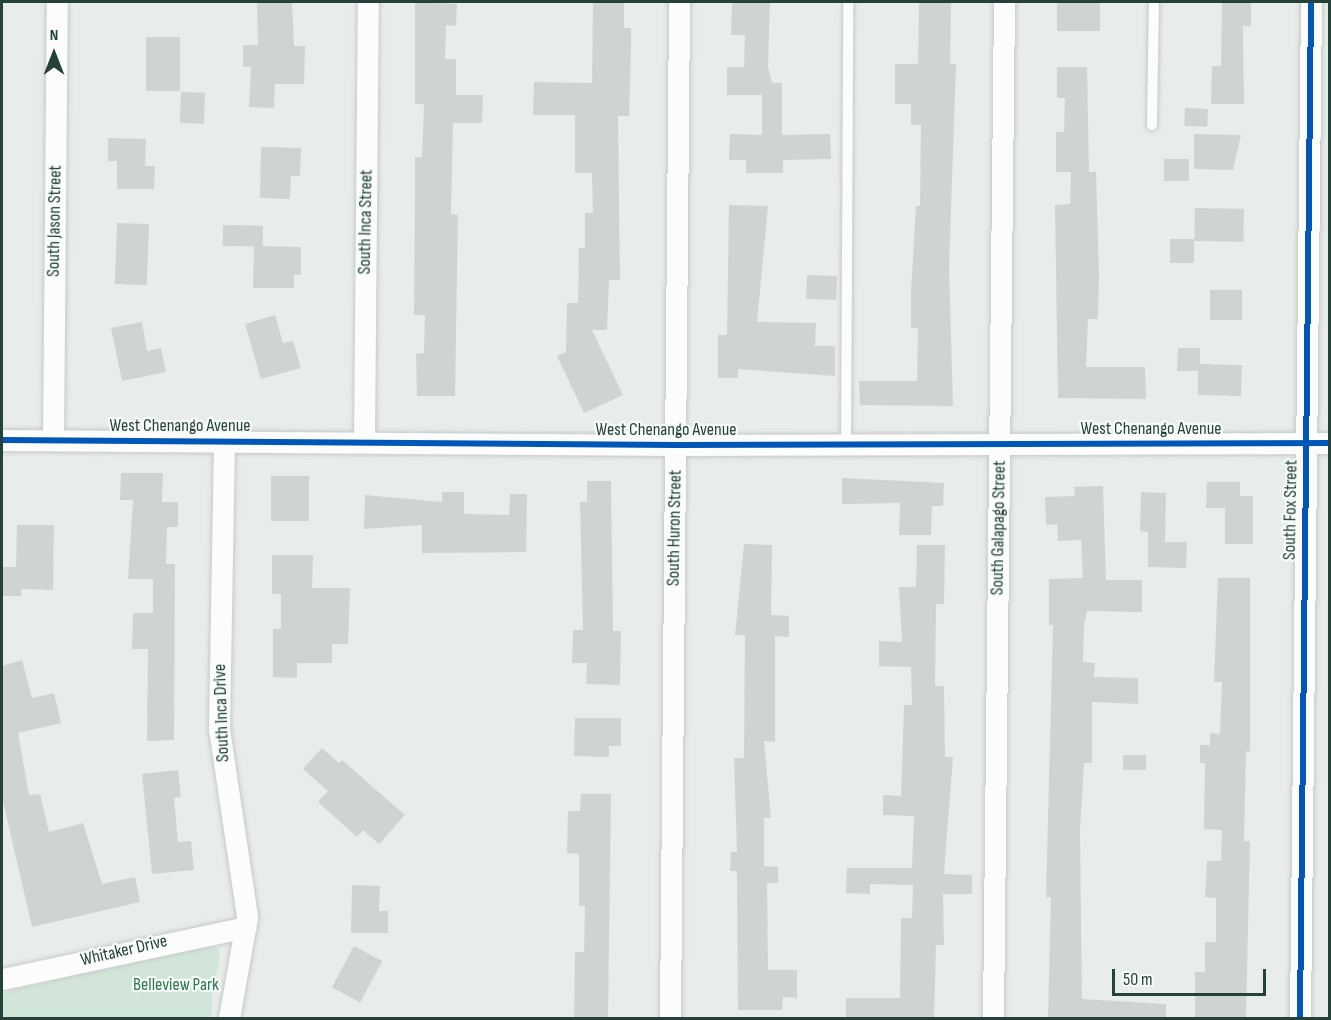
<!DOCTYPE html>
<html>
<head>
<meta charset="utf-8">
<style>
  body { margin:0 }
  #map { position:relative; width:1331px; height:1020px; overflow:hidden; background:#e8edeb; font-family:"Sofia Sans Condensed",sans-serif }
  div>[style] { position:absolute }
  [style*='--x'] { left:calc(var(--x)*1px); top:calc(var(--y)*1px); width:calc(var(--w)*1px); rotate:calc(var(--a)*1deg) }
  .green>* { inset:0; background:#d1e6d8 }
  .building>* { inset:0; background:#cfd4d2; transform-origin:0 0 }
  .roads { filter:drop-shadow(0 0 2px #c5cac8) drop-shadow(0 0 2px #c5cac8) }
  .service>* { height:10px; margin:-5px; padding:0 5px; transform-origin:5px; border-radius:5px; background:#fcfcfc }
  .minor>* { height:21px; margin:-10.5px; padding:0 10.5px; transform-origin:10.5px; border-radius:10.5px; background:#fcfcfc }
  .cycleway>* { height:6px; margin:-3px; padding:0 3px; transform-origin:3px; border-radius:3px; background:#0057b8 }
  span { translate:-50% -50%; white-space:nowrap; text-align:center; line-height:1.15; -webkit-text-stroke:4.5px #f7fbf9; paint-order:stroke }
  .street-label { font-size:18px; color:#24423a }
  .park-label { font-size:18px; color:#2d7a4b }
  .frame { position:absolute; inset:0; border:3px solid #24423a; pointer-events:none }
  .north { position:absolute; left:24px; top:24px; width:60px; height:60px; -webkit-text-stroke:4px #f7fbf9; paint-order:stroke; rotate:0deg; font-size:16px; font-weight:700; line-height:24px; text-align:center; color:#24423a }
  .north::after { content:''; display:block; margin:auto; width:21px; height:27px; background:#24423a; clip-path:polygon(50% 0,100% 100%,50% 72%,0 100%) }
  .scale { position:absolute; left:1112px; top:969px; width:154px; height:27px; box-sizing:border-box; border:3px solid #24423a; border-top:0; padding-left:8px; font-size:18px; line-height:21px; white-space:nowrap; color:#24423a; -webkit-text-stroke:4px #f7fbf9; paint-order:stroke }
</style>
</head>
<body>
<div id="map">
  <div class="green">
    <i style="clip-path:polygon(203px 945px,218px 948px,220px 957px,212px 993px,212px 1018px,2px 1018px,2px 993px)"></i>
  </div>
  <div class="building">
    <i style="clip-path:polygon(257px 2px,292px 2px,294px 46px,305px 46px,304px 84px,275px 84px,274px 108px,249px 107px,251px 67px,243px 67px,243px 45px,258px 45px)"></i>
    <i style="clip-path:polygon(415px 2px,457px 4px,456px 26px,446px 25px,445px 59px,456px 59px,456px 95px,483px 95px,482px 123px,453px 123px,451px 214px,458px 215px,455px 396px,417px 396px,416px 354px,424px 353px,425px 315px,414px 315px,415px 190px,415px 157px,422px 157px,424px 104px,415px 104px)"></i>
    <i style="clip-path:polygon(593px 2px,624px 2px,624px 28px,631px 28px,631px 49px,629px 116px,618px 116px,620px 280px,609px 280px,607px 330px,592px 330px,623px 395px,584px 413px,557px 356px,566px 352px,567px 303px,578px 303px,579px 248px,585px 248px,585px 213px,593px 213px,592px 173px,575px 173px,575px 115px,533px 115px,534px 82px,592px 83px)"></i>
    <i style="clip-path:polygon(732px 2px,770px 2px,768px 67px,772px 83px,782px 83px,782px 135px,830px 134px,831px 159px,783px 160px,783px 173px,746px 173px,746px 160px,729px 160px,730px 134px,762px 135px,762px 95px,727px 95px,727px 67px,744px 67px,745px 35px,731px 35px)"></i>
    <i style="clip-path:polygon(919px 2px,951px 2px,950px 64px,956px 64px,949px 267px,953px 406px,860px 405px,859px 381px,917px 381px,918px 328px,911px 328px,911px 293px,916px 206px,920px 206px,921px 125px,911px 125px,911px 104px,895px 104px,895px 64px,918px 64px)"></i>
    <i style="left:1057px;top:2px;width:43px;height:29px"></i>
    <i style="clip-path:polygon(1222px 2px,1251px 2px,1251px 26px,1243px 26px,1244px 104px,1211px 104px,1212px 66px,1221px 66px)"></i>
    <i style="left:146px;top:37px;width:34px;height:54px"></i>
    <i style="clip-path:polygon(1057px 67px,1087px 67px,1089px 172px,1096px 172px,1099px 275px,1098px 319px,1088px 319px,1086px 367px,1145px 367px,1146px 399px,1058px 398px,1055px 205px,1070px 204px,1071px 172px,1056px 172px,1056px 132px,1064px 132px,1065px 98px,1057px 98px)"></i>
    <i style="left:181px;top:92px;width:24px;height:31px;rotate:2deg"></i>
    <i style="left:1185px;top:108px;width:23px;height:18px;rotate:2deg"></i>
    <i style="clip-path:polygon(1194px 134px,1241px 135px,1233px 170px,1194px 169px)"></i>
    <i style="clip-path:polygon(108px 138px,146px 139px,145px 166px,155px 166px,154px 189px,117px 189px,117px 161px,108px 161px)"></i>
    <i style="clip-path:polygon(261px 147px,301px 148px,300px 176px,291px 176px,290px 199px,260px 198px)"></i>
    <i style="left:1164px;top:159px;width:25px;height:22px"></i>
    <i style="clip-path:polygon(729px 205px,768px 206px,757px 322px,816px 323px,815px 346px,835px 346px,835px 376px,738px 369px,738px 378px,718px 378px,718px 335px,727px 335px)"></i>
    <i style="left:1195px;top:208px;width:49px;height:33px;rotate:1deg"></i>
    <i style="left:117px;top:223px;width:32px;height:61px;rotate:2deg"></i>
    <i style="left:223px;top:225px;width:40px;height:21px;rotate:1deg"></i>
    <i style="left:1170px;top:239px;width:24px;height:24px"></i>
    <i style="clip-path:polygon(254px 246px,301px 247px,301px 275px,294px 275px,294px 288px,253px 288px)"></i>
    <i style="left:807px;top:275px;width:30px;height:24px;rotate:2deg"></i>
    <i style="left:1242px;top:290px;width:30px;height:32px;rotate:90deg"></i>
    <i style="clip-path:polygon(275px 315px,283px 343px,293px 341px,301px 368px,261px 379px,245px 324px)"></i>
    <i style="clip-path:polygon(142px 322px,147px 351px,161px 348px,166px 372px,122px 381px,111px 328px)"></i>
    <i style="clip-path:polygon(1178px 348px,1200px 348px,1200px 364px,1242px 365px,1241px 396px,1198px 395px,1198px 371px,1177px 371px)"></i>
    <i style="clip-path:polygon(121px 473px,163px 473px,162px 502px,178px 502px,178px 527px,167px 527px,166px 564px,175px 564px,174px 740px,147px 741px,148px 649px,132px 649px,133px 613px,153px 613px,153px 579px,128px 579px,133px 500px,120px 500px)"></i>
    <i style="left:271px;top:476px;width:38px;height:45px"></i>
    <i style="clip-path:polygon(842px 478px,944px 483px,943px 506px,932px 506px,931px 535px,899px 535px,900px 503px,842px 504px)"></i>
    <i style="clip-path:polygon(587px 481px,611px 481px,613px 631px,621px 631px,620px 685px,586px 684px,587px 663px,572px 663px,573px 630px,583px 630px,580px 502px,587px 502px)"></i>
    <i style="clip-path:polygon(1207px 482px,1240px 482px,1240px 496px,1253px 496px,1253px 544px,1225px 544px,1225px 508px,1206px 508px)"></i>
    <i style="clip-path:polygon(1103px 486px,1106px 580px,1142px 580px,1142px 612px,1087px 611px,1084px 625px,1083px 662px,1095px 663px,1094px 677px,1138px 678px,1138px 704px,1092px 702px,1092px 763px,1084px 763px,1080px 830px,1082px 999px,1166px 1004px,1166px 1018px,1048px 1018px,1051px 897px,1046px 897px,1053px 625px,1049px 625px,1049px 579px,1083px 578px,1081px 540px,1058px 541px,1057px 524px,1046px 525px,1045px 497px,1075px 496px,1074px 487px)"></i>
    <i style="clip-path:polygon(442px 492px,464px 492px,464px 514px,509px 515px,510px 494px,527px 494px,526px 552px,422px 553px,422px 525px,364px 529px,365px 495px,442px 502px)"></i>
    <i style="clip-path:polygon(1141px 492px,1166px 493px,1165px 542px,1187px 542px,1186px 568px,1148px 567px,1148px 532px,1140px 531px)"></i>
    <i style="clip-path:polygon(17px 525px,54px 525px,53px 590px,21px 589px,21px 596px,2px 596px,2px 567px,16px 567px)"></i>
    <i style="clip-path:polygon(744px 544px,772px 545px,771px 615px,789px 616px,789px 637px,775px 636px,775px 742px,764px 741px,771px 818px,764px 818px,764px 866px,778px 867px,778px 883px,767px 883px,768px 970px,797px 970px,797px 998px,783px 997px,782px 1010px,738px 1010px,737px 871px,730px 871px,731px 852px,737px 852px,734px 758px,744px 758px,745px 635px,735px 635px)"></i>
    <i style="clip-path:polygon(917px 545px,945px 545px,944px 604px,936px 604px,935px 686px,944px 686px,945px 757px,953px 757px,944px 874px,972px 875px,972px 894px,943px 894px,944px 945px,936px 945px,934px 1018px,846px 1018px,846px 998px,900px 998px,901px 918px,912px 918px,913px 885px,870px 884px,870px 894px,846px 893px,847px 868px,912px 868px,914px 816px,883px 815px,883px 795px,901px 796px,904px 705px,912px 705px,911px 667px,879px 666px,879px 641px,902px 642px,899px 587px,916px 587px)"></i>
    <i style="clip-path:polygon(272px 555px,313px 555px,312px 588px,350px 588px,348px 644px,332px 644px,332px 663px,297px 663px,297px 678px,273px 677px,273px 629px,281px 629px,281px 594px,272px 594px)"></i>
    <i style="clip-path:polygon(1218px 578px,1250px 578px,1250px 752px,1246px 751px,1244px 841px,1250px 841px,1246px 1018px,1195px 1018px,1195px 972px,1205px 972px,1205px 942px,1216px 942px,1216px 898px,1205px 897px,1207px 861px,1221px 861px,1222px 830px,1204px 829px,1205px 763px,1200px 763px,1200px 745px,1210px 745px,1210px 733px,1220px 734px,1222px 682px,1214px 682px)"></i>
    <i style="clip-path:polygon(22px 660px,32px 698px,54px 693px,61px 723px,18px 733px,29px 795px,40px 794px,49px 832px,83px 823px,102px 884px,135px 877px,140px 902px,32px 927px,2px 797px,2px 666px)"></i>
    <i style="clip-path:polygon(575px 718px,621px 718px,621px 746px,609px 746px,609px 757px,574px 756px)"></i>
    <i style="clip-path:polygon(322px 748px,339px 763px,342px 760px,405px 815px,379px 844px,363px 830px,357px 837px,318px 802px,328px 791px,303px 769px)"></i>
    <i style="left:1123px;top:755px;width:23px;height:15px"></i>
    <i style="clip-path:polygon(178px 770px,181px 797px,174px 798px,178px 842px,191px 841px,194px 870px,152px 874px,142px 774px)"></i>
    <i style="clip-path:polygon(581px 794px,611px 794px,608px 1018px,574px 1018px,575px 952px,584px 952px,585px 906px,579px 906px,579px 854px,567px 853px,568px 811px,580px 811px)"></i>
    <i style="clip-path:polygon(352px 885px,380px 886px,379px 911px,388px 911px,388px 933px,351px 933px)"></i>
    <i style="left:354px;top:946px;width:32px;height:47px;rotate:28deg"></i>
  </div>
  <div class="roads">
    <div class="service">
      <i style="--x:1152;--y:125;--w:123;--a:-89.1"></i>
      <i style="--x:846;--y:445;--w:443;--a:-89.7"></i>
    </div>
    <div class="minor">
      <i style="--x:2;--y:440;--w:674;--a:0.43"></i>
      <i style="--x:676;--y:445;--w:654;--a:-0.18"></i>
      <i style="--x:53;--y:440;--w:438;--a:-89.5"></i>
      <i style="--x:224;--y:441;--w:288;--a:91"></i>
      <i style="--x:219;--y:729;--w:190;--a:81.5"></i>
      <i style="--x:247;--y:917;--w:103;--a:100.1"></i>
      <i style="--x:364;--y:442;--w:440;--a:-89.5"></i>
      <i style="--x:2;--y:979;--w:249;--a:-12"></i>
      <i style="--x:670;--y:1018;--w:1016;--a:-89.49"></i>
      <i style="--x:993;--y:1018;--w:1016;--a:-89.38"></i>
      <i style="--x:1300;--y:1018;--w:1016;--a:-89.38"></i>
    </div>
  </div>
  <div class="cycleway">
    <i style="--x:2;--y:440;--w:674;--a:0.43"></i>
    <i style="--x:676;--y:445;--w:654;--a:-0.18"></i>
    <i style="--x:1300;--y:1018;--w:1016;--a:-89.38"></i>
  </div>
  <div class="street-label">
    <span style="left:55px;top:221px;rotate:-89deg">South Jason Street</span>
    <span style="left:366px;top:222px;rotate:-89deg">South Inca Street</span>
    <span style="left:180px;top:426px">West Chenango Avenue</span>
    <span style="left:1151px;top:429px">West Chenango Avenue</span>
    <span style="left:666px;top:430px">West Chenango Avenue</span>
    <span style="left:1291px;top:510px;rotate:-89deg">South Fox Street</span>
    <span style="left:675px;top:528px;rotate:-89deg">South Huron Street</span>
    <span style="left:999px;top:528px;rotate:-89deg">South Galapago Street</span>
    <span style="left:222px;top:713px;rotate:-92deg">South Inca Drive</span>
    <span style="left:124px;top:951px;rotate:-13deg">Whitaker Drive</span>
  </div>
  <div class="park-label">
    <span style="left:176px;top:985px">Belleview Park</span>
  </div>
  <div class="frame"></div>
  <div class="north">N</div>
  <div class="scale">50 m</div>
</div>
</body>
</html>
